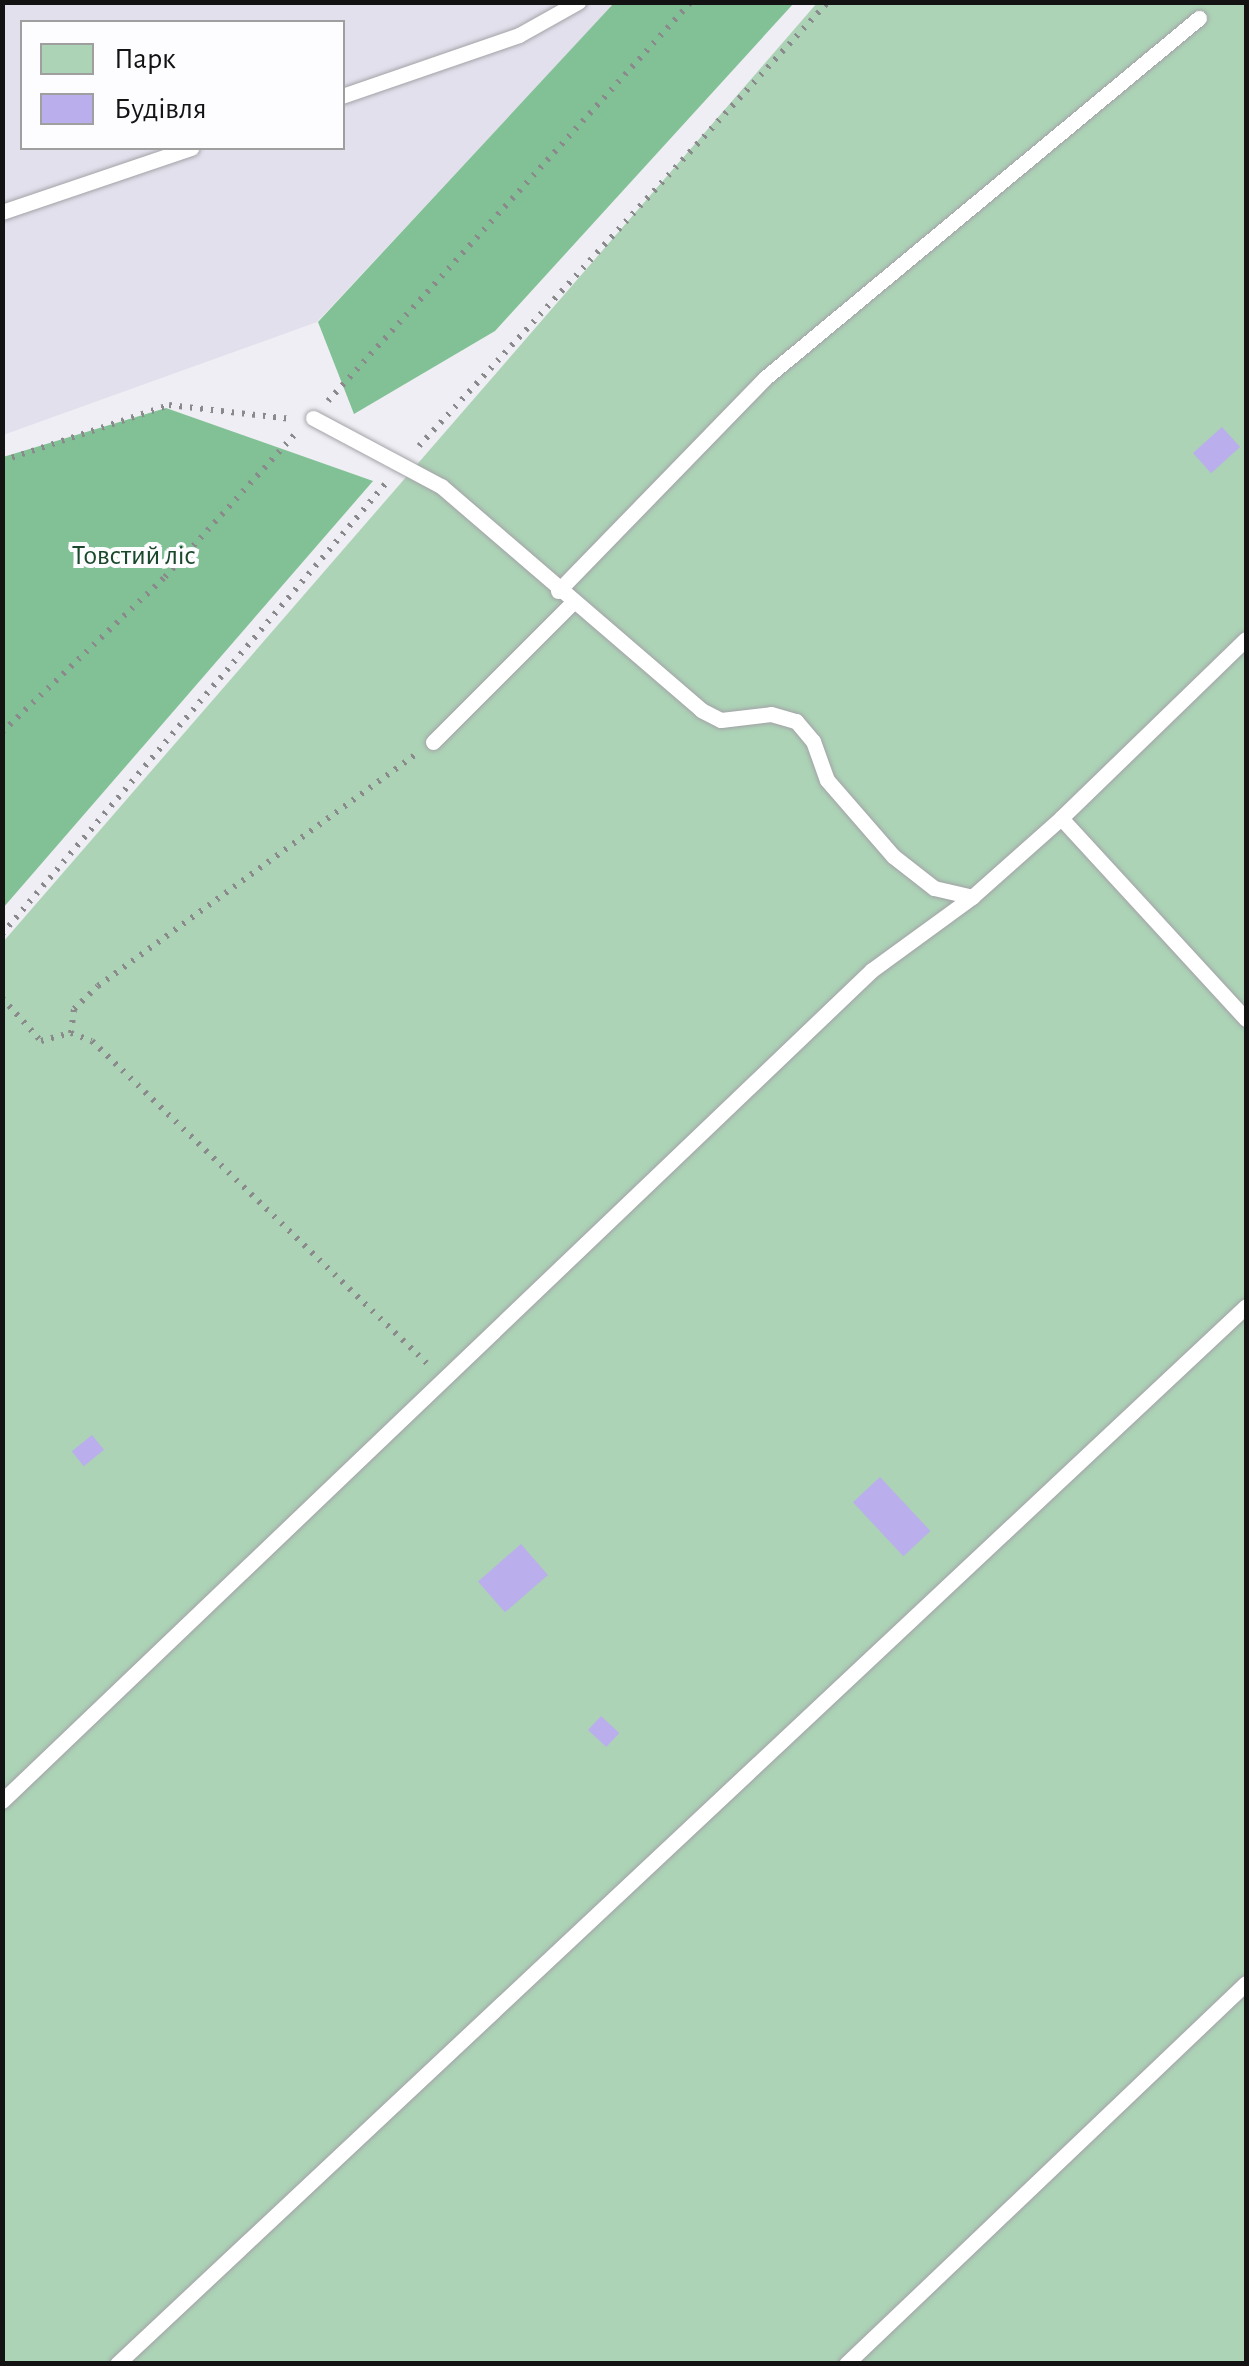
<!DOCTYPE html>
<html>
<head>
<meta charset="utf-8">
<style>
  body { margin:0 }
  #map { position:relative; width:1249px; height:2366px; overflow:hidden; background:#efeef4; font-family:"Alegreya Sans",sans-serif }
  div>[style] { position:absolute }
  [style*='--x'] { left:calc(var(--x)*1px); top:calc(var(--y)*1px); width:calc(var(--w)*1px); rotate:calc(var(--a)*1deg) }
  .built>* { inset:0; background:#e1e0ec }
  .green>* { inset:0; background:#acd3b6 }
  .forest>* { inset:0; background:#82c095 }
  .building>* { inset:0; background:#baaeed; transform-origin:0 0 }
  .path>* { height:6px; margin-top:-3px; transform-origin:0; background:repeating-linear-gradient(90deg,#8a8a8d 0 2.5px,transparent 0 10.5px) }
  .roads { filter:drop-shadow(0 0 2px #a3a2a7) drop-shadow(0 0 2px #a3a2a7) }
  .lane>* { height:15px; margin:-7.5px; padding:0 7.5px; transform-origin:7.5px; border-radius:7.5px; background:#fff }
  span { translate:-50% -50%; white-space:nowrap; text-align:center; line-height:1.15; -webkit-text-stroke:8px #fdfcfe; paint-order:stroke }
  .park-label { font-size:28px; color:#1a482b }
  .frame { position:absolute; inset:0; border:5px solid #131314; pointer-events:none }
  .legend { position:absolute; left:20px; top:20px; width:325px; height:130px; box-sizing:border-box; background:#fdfcfe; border:2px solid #9f9fa0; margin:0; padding:12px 18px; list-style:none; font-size:30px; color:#131314 }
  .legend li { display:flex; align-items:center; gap:20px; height:50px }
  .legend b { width:50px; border:2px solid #9f9fa0 }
</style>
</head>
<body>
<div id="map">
  <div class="built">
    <i style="clip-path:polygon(evenodd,3px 3px,615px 3px,317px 322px,3px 435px,3px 3px,22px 22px,342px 22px,342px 148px,22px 148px,22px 22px)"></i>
  </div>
  <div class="green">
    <i style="clip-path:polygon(817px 3px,1246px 3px,1246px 2363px,3px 2364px,3px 942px)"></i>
  </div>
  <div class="forest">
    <i style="clip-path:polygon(615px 2px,794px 3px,495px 331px,354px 414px,318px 322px)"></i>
    <i style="clip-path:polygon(166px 408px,373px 481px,3px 908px,3px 457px)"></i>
  </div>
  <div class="building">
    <i style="left:1222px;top:427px;width:27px;height:39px;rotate:48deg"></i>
    <i style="left:92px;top:1435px;width:19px;height:26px;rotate:51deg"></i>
    <i style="left:880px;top:1477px;width:74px;height:37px;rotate:47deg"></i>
    <i style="left:521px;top:1544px;width:41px;height:57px;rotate:49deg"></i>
    <i style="left:601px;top:1716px;width:25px;height:19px;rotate:43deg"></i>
  </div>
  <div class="path">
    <i style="--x:328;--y:401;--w:539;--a:-47.7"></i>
    <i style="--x:419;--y:446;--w:604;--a:-47.35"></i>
    <i style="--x:2;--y:461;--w:176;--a:-18.5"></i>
    <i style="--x:169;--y:405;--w:123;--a:6.5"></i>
    <i style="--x:2;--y:732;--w:225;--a:-43.6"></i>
    <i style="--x:165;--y:577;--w:193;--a:-47.7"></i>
    <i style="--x:2;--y:934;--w:594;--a:-49.58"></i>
    <i style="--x:2;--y:998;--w:58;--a:47.8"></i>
    <i style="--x:41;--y:1041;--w:31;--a:-15"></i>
    <i style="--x:71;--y:1033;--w:22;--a:21"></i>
    <i style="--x:92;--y:1041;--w:466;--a:43.9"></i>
    <i style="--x:71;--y:1033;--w:24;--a:-83"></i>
    <i style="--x:74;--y:1009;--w:33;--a:-44"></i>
    <i style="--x:98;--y:986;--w:394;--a:-36.1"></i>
  </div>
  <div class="roads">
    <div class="lane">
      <i style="--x:342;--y:96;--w:187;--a:-19"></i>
      <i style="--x:519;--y:35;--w:68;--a:-29.2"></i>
      <i style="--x:2;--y:212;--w:200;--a:-18.7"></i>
      <i style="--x:313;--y:418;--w:145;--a:28"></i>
      <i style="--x:441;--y:486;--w:343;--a:40.7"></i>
      <i style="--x:701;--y:710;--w:22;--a:27"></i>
      <i style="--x:721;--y:720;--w:50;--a:-6.8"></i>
      <i style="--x:771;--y:714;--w:26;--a:16"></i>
      <i style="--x:796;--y:721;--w:26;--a:50"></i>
      <i style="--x:813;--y:741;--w:41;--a:70.3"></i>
      <i style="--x:827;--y:780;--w:101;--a:49"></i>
      <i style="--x:893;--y:856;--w:52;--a:38"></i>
      <i style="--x:934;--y:888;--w:39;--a:13"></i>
      <i style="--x:972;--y:897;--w:119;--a:-41.6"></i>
      <i style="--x:1061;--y:818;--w:273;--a:47.4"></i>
      <i style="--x:558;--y:591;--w:297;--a:-45.8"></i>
      <i style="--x:765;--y:378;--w:564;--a:-39.68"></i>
      <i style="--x:433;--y:742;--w:197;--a:-45"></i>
      <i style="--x:1061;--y:818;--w:257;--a:-44.1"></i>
      <i style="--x:2;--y:1801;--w:1203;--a:-43.69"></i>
      <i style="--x:872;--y:970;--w:124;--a:-36.1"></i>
      <i style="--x:117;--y:2364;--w:1547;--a:-43.14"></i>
      <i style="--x:846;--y:2364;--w:552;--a:-43.61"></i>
    </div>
  </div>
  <div class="park-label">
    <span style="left:134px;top:556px">Товстий ліс</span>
  </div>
  <div class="frame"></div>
  <ul class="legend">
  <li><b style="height:28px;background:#acd3b6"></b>Парк</li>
  <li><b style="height:28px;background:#baaeed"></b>Будівля</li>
  </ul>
</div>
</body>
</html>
